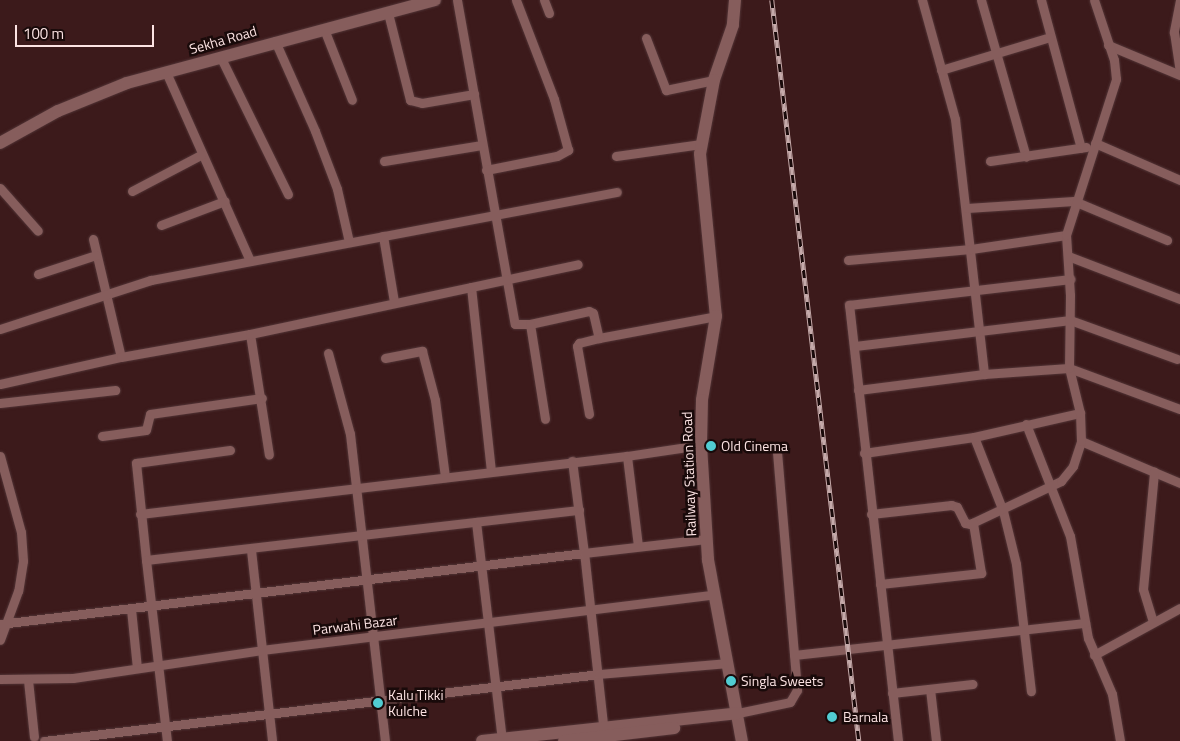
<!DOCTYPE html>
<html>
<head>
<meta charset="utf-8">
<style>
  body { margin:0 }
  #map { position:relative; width:1180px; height:741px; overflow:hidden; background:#3c1a1b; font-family:"Titillium Web",sans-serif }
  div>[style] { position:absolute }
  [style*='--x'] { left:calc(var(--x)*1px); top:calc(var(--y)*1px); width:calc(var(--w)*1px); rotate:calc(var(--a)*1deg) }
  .roads { filter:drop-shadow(0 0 1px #523537) drop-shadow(0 0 1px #523537) }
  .street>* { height:9px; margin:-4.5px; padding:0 4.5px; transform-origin:4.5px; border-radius:4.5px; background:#865d5c }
  .secondary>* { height:12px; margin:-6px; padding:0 6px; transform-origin:6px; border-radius:6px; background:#865d5c }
  .rail>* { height:4.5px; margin-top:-2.25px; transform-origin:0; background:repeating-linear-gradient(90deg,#190a0a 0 8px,#c5aaaa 0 16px); box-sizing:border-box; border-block:1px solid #c5aaaa }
  .dots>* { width:14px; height:14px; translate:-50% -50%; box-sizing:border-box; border:2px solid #190a0a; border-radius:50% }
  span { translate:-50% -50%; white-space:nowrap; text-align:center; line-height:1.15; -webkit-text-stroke:5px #190a0a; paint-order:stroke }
  .street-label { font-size:14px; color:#fce3e3 }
  .poi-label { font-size:14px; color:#fce3e3 }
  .left { translate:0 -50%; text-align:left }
  .scale { position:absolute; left:15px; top:25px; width:139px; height:22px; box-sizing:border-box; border:2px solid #fce3e3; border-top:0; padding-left:6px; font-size:15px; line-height:18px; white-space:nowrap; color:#fce3e3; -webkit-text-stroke:4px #190a0a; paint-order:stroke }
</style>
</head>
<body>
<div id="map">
  <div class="roads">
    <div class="street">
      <i style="--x:457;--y:0;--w:329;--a:79.9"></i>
      <i style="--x:515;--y:324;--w:15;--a:0"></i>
      <i style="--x:530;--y:324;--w:60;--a:-12.4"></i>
      <i style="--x:589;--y:311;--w:4;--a:27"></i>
      <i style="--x:593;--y:313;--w:26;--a:77"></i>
      <i style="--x:599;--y:338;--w:119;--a:-10.6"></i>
      <i style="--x:544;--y:0;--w:14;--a:69"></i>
      <i style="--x:922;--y:0;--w:123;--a:74.5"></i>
      <i style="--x:955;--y:119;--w:257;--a:83.5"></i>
      <i style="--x:981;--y:0;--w:163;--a:74"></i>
      <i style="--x:1041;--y:0;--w:153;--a:74.9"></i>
      <i style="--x:1180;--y:0;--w:33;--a:101"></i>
      <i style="--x:1174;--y:32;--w:40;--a:81.5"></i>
      <i style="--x:388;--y:13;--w:90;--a:75.8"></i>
      <i style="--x:410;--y:100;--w:12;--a:14"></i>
      <i style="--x:422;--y:103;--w:53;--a:-9.8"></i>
      <i style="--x:324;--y:29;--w:76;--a:68.5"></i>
      <i style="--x:646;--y:38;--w:56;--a:69"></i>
      <i style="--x:666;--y:90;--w:49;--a:-11.8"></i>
      <i style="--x:275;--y:41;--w:98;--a:66"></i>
      <i style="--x:315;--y:131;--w:62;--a:69.2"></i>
      <i style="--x:337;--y:189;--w:54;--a:77.2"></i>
      <i style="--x:1108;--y:45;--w:78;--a:22.6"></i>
      <i style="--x:220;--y:56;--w:154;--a:63.8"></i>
      <i style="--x:941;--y:70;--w:114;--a:-16.8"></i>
      <i style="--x:166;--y:72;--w:207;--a:66"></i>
      <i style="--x:1095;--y:143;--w:93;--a:23.5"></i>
      <i style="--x:616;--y:156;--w:86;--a:-8"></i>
      <i style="--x:384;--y:161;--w:99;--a:-9.3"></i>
      <i style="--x:990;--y:161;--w:97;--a:-8.3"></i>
      <i style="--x:486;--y:170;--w:72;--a:-11.2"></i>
      <i style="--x:557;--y:156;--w:13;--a:-29"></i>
      <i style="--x:568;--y:150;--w:53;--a:-105.4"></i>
      <i style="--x:554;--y:99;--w:106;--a:-111"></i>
      <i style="--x:0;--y:188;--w:57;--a:48.5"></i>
      <i style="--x:132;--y:191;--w:78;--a:-27.6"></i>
      <i style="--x:967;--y:208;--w:107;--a:-3.7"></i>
      <i style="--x:1074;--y:201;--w:101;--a:22.8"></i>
      <i style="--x:161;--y:225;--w:68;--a:-20.6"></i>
      <i style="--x:383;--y:236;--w:67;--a:80.5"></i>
      <i style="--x:93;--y:239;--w:121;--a:76.7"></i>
      <i style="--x:1068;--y:256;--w:120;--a:21"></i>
      <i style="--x:848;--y:260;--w:123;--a:-5.1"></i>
      <i style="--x:971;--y:249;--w:96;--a:-8.4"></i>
      <i style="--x:38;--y:274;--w:61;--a:-18.1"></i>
      <i style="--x:471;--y:287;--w:186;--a:83.8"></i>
      <i style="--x:530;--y:324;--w:96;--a:81"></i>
      <i style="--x:0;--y:329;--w:159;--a:-18"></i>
      <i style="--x:151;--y:280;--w:474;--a:-10.7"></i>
      <i style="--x:250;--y:334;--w:122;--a:81.1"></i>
      <i style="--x:855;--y:346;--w:217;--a:-6.9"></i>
      <i style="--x:1070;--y:320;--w:114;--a:20"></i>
      <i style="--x:328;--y:353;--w:84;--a:74.8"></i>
      <i style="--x:350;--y:434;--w:309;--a:83.5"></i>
      <i style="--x:385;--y:358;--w:38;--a:-11"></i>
      <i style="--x:422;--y:351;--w:51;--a:75.1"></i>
      <i style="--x:435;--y:400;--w:78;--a:82.6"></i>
      <i style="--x:0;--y:384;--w:124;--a:-12.6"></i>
      <i style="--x:121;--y:357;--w:131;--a:-10.1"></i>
      <i style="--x:250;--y:334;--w:335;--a:-12"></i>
      <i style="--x:858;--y:390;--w:127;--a:-7.2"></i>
      <i style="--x:984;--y:374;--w:85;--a:-4"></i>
      <i style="--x:1069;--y:368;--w:118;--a:20.3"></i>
      <i style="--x:0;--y:403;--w:116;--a:-6.4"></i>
      <i style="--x:589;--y:414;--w:69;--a:-100"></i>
      <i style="--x:577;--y:346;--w:4;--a:-56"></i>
      <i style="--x:579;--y:343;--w:21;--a:-14"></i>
      <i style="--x:1026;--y:424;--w:120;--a:68.6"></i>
      <i style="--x:1070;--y:536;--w:104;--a:80"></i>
      <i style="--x:1088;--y:638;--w:61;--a:66.8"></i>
      <i style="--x:1112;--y:694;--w:48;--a:80.3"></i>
      <i style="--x:102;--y:436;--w:44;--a:-7.8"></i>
      <i style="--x:146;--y:430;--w:16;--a:-76"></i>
      <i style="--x:150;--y:414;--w:113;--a:-8.1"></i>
      <i style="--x:974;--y:437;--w:79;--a:68.6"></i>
      <i style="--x:1003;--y:511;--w:55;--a:76.2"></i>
      <i style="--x:1016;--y:564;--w:128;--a:83.3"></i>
      <i style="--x:1081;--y:441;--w:108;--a:23"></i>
      <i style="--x:230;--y:450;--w:95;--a:172.1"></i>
      <i style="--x:136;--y:463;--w:98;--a:84.1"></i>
      <i style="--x:146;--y:560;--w:436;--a:-6.6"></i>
      <i style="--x:864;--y:453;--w:111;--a:-8.3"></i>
      <i style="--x:974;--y:437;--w:109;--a:-12.8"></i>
      <i style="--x:0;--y:456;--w:79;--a:74.6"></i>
      <i style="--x:21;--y:532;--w:29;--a:86"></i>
      <i style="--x:23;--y:561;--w:30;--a:99"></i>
      <i style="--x:18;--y:591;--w:52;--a:110.2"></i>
      <i style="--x:140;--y:514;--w:490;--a:-6.8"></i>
      <i style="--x:871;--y:514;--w:81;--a:-6.4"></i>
      <i style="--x:951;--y:505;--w:6;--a:18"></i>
      <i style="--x:957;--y:507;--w:18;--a:63"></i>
      <i style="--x:965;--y:523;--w:5;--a:11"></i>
      <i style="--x:970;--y:524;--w:101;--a:-25.3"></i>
      <i style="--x:1061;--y:481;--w:19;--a:-51"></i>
      <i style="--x:1073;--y:466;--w:26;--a:-72"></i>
      <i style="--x:1081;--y:441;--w:28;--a:-92"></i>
      <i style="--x:1080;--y:413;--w:46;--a:-103.7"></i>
      <i style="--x:1069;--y:368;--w:73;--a:-89.2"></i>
      <i style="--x:1070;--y:295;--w:60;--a:-93.8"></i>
      <i style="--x:1066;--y:235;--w:164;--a:-72.2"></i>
      <i style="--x:1116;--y:79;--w:19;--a:-96"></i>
      <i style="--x:1114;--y:60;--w:63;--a:-108.4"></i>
      <i style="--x:476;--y:522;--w:221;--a:83.2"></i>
      <i style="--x:638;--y:546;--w:91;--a:-97"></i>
      <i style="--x:627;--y:456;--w:75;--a:-8.5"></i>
      <i style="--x:251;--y:550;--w:192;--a:83.7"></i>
      <i style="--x:146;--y:560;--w:182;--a:83.4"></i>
      <i style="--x:880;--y:584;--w:102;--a:-6.2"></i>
      <i style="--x:981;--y:573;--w:51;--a:-99.1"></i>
      <i style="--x:131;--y:609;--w:59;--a:84.2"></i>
      <i style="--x:1153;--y:622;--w:34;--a:-107"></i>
      <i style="--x:1143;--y:589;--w:118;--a:-84.6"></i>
      <i style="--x:0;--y:624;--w:588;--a:-6.93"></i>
      <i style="--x:584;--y:553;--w:93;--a:-97.4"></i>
      <i style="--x:794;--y:655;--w:293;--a:-6.3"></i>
      <i style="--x:1094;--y:655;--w:98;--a:-28.7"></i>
      <i style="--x:0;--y:679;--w:73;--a:-0.8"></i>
      <i style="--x:73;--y:678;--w:191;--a:-8.4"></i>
      <i style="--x:262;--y:650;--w:454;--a:-7"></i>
      <i style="--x:28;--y:680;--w:57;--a:84"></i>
      <i style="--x:930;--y:689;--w:52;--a:83.4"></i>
      <i style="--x:892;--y:693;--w:81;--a:-6.4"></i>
      <i style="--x:738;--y:713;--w:53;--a:-11.9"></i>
      <i style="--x:790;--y:702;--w:14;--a:-60"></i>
      <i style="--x:797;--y:690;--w:239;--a:-94.8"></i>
      <i style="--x:604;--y:733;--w:181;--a:-96.3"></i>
      <i style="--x:584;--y:553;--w:123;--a:-6.5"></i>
      <i style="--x:44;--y:741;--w:559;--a:-6.88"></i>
      <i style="--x:599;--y:674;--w:128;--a:-4.9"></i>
      <i style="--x:898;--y:741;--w:439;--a:-96.4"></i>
      <i style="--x:849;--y:305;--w:223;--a:-6.7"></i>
    </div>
    <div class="secondary">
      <i style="--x:735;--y:0;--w:25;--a:95"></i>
      <i style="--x:733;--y:25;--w:58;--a:109.1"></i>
      <i style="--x:714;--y:80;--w:75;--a:100.7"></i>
      <i style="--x:700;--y:154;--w:163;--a:84.4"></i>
      <i style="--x:716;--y:316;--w:85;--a:99.5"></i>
      <i style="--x:702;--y:400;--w:45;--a:91.3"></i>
      <i style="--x:701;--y:445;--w:115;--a:86.5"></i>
      <i style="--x:708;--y:560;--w:184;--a:79.4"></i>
      <i style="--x:0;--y:143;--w:66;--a:-28.9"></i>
      <i style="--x:58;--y:111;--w:74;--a:-22.1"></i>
      <i style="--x:127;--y:83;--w:319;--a:-15.1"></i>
      <i style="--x:482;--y:741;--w:258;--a:-6.2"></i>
      <i style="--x:564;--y:741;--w:111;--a:-6.7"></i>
    </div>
  </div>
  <div class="rail">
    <i style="--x:772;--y:0;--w:746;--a:83.3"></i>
  </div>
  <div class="dots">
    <i style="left:711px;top:446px;background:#51ccd2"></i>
    <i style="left:731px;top:681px;background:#51ccd2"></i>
    <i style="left:378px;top:703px;background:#51ccd2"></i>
    <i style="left:832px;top:717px;background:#51ccd2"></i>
  </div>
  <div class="street-label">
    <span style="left:223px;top:40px;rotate:-16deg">Sekha Road</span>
    <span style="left:689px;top:474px;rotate:-92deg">Railway Station Road</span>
    <span style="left:355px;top:625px;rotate:-7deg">Parwahi Bazar</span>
  </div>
  <div class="poi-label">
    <span class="left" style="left:721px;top:446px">Old Cinema</span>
    <span class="left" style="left:741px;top:681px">Singla Sweets</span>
    <span class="left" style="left:388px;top:703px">Kalu Tikki<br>Kulche</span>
    <span class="left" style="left:843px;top:717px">Barnala</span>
  </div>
  <div class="scale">100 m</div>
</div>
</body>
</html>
